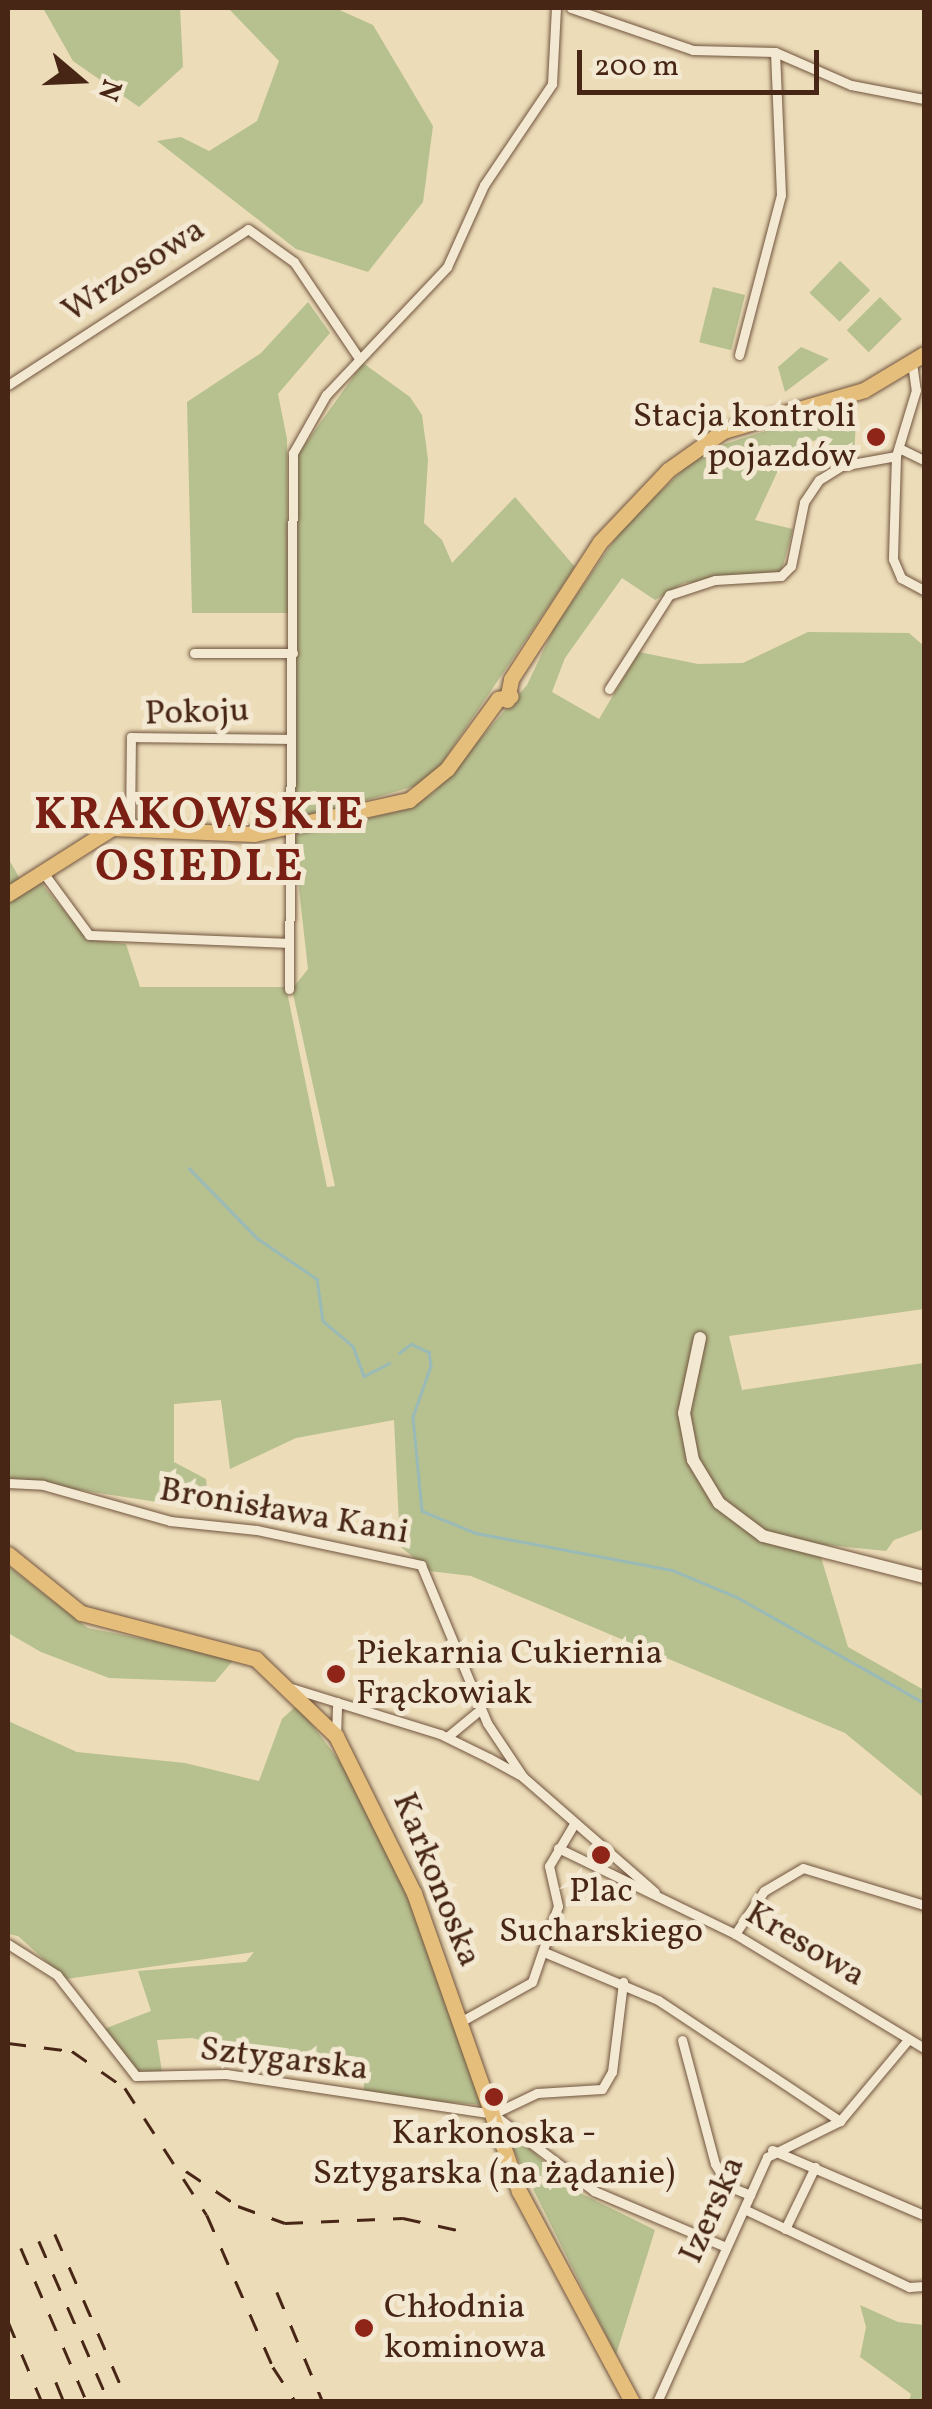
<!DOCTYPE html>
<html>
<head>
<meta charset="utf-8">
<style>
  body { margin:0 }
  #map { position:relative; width:932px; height:2409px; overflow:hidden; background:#ecdcb8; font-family:Vollkorn,serif }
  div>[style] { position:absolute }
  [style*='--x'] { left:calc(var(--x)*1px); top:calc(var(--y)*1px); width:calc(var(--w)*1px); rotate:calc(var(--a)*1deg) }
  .green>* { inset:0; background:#b7c08f; transform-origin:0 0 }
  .stream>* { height:2.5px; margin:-1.25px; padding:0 1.25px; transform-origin:1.25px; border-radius:1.25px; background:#9abab7 }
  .roads { filter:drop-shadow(0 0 2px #71543e) drop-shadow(0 0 2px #71543e) }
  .street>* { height:9px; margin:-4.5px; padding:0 4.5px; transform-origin:4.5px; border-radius:4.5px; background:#f3e8d1 }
  .secondary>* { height:12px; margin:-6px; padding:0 6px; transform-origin:6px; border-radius:6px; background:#f3e8d1 }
  .primary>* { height:15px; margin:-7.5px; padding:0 7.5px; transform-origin:7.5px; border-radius:7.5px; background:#e6be7c }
  .rail>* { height:2.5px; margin-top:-1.25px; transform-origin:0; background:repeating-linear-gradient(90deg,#482616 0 18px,transparent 0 36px) }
  .dots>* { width:28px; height:28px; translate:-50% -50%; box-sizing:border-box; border:5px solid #f3e8d1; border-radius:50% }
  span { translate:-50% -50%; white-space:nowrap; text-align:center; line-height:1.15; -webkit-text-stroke:10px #f3e8d1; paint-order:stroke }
  .street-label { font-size:35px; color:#482616 }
  .poi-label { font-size:35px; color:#482616 }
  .right { translate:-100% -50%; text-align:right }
  .left { translate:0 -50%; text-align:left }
  .district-label { font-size:45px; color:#7a1f14; font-weight:700; letter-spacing:2.5px }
  .frame { position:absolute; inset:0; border:10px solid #482616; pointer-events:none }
  .north { position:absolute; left:30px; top:30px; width:100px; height:100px; -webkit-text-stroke:8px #f3e8d1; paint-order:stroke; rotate:109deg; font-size:28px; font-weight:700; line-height:40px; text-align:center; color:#482616 }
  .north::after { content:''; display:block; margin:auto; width:35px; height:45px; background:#482616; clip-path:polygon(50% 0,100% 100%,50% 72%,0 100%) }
  .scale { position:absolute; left:577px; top:50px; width:242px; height:45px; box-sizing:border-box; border:5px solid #482616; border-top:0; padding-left:12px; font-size:30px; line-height:35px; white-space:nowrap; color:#482616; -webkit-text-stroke:8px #f3e8d1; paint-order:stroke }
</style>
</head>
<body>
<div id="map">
  <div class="green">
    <i style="clip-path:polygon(43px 8px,180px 8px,183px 67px,139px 107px,73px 61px)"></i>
    <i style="clip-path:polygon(228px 8px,335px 8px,373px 25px,433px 126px,423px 202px,368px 272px,296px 249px,157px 141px,181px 137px,209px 151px,257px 121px,279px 61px)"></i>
    <i style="left:840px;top:261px;width:42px;height:44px;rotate:44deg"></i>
    <i style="left:713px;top:287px;width:33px;height:57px;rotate:14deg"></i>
    <i style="left:880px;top:297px;width:31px;height:47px;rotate:45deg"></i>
    <i style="clip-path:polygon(308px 302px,330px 333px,278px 394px,287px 439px,288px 613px,192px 613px,187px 402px,261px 353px)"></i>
    <i style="clip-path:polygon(801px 347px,829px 359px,785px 392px,778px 367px)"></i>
    <i style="clip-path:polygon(363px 363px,410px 397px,422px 415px,428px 460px,424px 523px,442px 540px,452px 563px,515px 497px,575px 567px,429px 782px,295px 821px,298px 454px)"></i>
    <i style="clip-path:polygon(857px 402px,854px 457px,835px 463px,821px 438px,787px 451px,755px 520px,793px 529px,781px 573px,684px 583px,655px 600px,622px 578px,565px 658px,552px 692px,599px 719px,639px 652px,698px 664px,743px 663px,808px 632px,909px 633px,924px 646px,924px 1309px,729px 1336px,742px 1390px,924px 1363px,924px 1529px,894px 1540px,886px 1551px,817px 1544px,848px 1647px,924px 1690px,924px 1798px,845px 1733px,471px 1576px,429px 1571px,400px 1546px,394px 1420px,296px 1438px,230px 1469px,221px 1400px,174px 1404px,174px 1462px,206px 1479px,209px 1510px,8px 1479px,8px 858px,27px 891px,41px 883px,88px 939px,126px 944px,140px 987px,286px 987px,327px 1187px,335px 1186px,292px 989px,308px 969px,293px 836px,411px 808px,434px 792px,527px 685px,554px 628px,624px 526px,703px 451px)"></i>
    <i style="clip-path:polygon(8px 1566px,88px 1628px,236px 1657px,215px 1682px,109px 1678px,41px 1652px,8px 1633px)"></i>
    <i style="clip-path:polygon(297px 1705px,360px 1788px,394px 1856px,484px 2105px,363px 2096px,366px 2065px,304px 2055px,292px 2062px,192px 2038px,157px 2040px,163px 2078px,132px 2079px,96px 2032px,151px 2011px,138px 1971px,246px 1962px,254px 1952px,66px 1979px,18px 1936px,8px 1934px,8px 1721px,77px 1752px,185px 1763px,259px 1781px,282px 1719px)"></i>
    <i style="clip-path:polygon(506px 2135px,516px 2136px,576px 2191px,655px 2230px,616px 2355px)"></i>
    <i style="clip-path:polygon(860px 2305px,898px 2322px,924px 2325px,924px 2401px,909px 2401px,911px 2394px,860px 2357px,866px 2327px)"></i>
  </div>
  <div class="stream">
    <i style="--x:189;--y:1168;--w:98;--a:45.8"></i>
    <i style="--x:257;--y:1238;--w:73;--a:34.3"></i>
    <i style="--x:317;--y:1279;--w:42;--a:81.9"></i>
    <i style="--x:323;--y:1321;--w:39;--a:40"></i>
    <i style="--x:353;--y:1346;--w:32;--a:70"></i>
    <i style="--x:364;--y:1376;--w:28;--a:-27"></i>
    <i style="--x:399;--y:1353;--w:15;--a:-37"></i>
    <i style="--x:411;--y:1344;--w:20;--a:24"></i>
    <i style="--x:429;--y:1352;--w:14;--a:82"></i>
    <i style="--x:431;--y:1366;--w:54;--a:109.4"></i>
    <i style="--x:413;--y:1417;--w:94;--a:84.5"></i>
    <i style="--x:422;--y:1511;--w:58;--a:22.2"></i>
    <i style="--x:476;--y:1533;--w:199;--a:10.7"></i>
    <i style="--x:672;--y:1570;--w:70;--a:22.6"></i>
    <i style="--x:737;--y:1597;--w:215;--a:29.5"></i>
  </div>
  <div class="roads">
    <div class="street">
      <i style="--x:571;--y:8;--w:129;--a:19"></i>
      <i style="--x:693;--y:50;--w:82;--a:1.4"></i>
      <i style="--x:775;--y:52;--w:83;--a:23.5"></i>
      <i style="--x:851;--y:85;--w:74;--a:10.9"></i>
      <i style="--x:739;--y:355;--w:165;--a:-75.3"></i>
      <i style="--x:781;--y:195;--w:143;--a:-92.4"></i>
      <i style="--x:912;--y:363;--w:27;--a:82"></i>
      <i style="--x:916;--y:390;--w:69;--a:106.9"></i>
      <i style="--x:896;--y:456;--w:103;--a:91.7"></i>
      <i style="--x:893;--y:559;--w:21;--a:67"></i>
      <i style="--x:901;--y:578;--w:26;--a:28"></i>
      <i style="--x:8;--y:385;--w:286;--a:-33"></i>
      <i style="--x:248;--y:229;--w:57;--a:35.7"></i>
      <i style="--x:294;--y:262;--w:115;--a:56"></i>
      <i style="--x:901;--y:449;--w:25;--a:26"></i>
      <i style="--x:194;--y:653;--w:99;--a:0"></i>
      <i style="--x:609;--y:689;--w:112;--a:-57.4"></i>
      <i style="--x:669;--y:595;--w:48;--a:-18.1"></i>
      <i style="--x:715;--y:580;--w:66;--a:-3.5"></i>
      <i style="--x:781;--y:576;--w:14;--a:-45"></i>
      <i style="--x:791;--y:566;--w:65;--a:-78.5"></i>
      <i style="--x:804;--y:502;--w:27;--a:-56"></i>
      <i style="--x:819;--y:480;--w:26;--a:-32"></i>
      <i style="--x:841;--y:466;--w:56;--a:-10.3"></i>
      <i style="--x:130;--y:829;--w:92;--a:-89.4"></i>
      <i style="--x:131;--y:737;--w:160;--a:0.7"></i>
      <i style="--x:42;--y:871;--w:79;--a:53.7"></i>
      <i style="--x:89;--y:935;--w:197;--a:2.3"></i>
      <i style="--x:289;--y:989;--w:536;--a:-89.57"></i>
      <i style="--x:293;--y:453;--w:67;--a:-60.4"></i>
      <i style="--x:326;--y:395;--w:176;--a:-46.6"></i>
      <i style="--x:447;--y:267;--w:90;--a:-65.7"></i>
      <i style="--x:484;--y:185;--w:122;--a:-56"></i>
      <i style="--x:552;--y:84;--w:76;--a:-87"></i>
      <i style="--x:8;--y:1483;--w:35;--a:3"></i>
      <i style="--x:43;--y:1485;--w:132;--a:15.8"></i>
      <i style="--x:170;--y:1521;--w:87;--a:5.9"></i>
      <i style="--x:257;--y:1530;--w:168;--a:12"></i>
      <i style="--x:421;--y:1565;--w:171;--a:67.3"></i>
      <i style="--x:487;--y:1723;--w:65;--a:56.3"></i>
      <i style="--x:288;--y:1687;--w:159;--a:17.2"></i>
      <i style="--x:440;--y:1734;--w:55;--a:26.1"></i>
      <i style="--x:489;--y:1758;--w:39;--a:29"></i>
      <i style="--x:523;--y:1777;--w:175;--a:41.1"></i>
      <i style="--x:336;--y:1736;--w:34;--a:-88"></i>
      <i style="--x:447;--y:1737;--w:44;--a:-39.5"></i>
      <i style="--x:558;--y:1848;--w:197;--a:25.9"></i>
      <i style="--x:735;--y:1934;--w:221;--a:31.1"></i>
      <i style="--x:735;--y:1934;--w:52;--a:-56"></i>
      <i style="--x:764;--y:1891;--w:45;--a:-30.5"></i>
      <i style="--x:803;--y:1868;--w:127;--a:17"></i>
      <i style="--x:8;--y:1944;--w:58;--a:32.3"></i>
      <i style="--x:57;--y:1975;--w:128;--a:52"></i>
      <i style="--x:136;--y:2076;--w:90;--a:-1.3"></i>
      <i style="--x:226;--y:2074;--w:270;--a:8.5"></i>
      <i style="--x:493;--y:2114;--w:127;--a:37.3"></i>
      <i style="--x:594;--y:2191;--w:143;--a:23"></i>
      <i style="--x:544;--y:1952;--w:124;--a:22.8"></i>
      <i style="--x:658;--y:2000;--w:219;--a:33.6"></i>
      <i style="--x:460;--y:2022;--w:82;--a:-29.1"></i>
      <i style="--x:532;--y:1982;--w:80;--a:-71.1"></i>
      <i style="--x:558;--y:1906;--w:41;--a:-102.7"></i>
      <i style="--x:549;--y:1866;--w:49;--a:-59.2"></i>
      <i style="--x:682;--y:2040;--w:128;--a:75.1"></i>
      <i style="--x:715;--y:2164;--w:26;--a:59"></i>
      <i style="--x:728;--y:2186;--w:24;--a:22"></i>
      <i style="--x:493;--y:2114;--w:49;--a:-25.5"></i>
      <i style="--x:537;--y:2093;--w:65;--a:-3.5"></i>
      <i style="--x:602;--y:2089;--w:20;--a:-60"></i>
      <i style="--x:612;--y:2072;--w:91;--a:-83"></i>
      <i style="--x:772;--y:2150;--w:165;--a:23.2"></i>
      <i style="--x:744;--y:2209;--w:183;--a:25.3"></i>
      <i style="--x:909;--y:2287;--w:15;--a:-4"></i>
      <i style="--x:785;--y:2229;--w:69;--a:-64.2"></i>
      <i style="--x:657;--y:2402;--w:269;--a:-65.8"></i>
      <i style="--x:767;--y:2157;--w:81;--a:-26.3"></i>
      <i style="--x:840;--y:2121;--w:104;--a:-50.1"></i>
    </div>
    <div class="secondary">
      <i style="--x:700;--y:1338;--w:77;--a:102"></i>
      <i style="--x:684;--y:1413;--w:48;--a:79.2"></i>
      <i style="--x:693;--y:1460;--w:50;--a:58.8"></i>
      <i style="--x:719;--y:1503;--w:55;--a:36.9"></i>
      <i style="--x:763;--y:1536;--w:166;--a:14.3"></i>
    </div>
    <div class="primary">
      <i style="--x:507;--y:700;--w:21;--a:-79"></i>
      <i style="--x:511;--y:679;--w:163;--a:-57"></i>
      <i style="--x:600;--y:542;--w:99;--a:-46.6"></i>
      <i style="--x:668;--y:470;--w:67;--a:-35.3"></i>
      <i style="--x:723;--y:431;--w:147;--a:-16.2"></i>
      <i style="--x:864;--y:390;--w:70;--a:-31"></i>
      <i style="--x:8;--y:894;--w:123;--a:-32.4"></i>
      <i style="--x:112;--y:828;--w:142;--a:2.4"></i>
      <i style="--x:254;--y:834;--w:159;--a:-12.4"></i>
      <i style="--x:409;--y:800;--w:49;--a:-39.2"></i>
      <i style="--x:447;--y:769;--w:87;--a:-53.9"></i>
      <i style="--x:498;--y:699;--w:13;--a:-13"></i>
      <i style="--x:8;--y:1554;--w:94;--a:38.9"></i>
      <i style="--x:81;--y:1613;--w:181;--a:14.7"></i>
      <i style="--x:256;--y:1659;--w:111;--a:43.9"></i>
      <i style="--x:336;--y:1736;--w:175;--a:63.6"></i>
      <i style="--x:414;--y:1893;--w:316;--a:70.6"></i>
      <i style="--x:519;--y:2191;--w:239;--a:61.8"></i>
    </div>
  </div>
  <div class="rail">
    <i style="--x:8;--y:2043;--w:64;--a:7.1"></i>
    <i style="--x:72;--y:2051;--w:65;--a:34.9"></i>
    <i style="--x:125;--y:2088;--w:151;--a:57.2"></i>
    <i style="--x:207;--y:2215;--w:166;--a:66.5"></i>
    <i style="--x:273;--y:2367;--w:42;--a:56.7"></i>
    <i style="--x:186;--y:2171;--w:63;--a:33.9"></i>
    <i style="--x:238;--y:2206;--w:50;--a:19.9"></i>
    <i style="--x:285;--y:2223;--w:118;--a:-2.4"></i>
    <i style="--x:403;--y:2218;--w:65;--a:12.5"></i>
    <i style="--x:55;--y:2234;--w:183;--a:66.5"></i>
    <i style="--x:39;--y:2241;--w:176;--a:66.5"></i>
    <i style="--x:21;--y:2248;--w:168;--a:66.8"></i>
    <i style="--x:277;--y:2292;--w:119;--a:67.3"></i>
    <i style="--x:8;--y:2321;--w:88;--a:67.2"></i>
    <i style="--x:56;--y:2382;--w:22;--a:68"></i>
  </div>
  <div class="dots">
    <i style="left:876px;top:437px;background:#8f2418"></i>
    <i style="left:336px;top:1674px;background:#8f2418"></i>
    <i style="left:601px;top:1855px;background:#8f2418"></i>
    <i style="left:494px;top:2097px;background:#8f2418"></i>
    <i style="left:364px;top:2328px;background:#8f2418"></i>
  </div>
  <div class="street-label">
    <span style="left:134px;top:271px;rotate:-33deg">Wrzosowa</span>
    <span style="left:197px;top:713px;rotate:-2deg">Pokoju</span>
    <span style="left:284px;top:1512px;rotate:10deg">Bronisława Kani</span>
    <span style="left:436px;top:1880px;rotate:68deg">Karkonoska</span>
    <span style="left:805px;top:1945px;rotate:31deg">Kresowa</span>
    <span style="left:284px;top:2060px;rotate:7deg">Sztygarska</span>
    <span style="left:713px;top:2210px;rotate:-66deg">Izerska</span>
  </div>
  <div class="poi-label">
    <span class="right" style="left:856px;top:437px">Stacja kontroli<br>pojazdów</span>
    <span class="left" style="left:356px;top:1674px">Piekarnia Cukiernia<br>Frąckowiak</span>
    <span style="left:601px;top:1912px">Plac<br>Sucharskiego</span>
    <span style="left:494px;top:2154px">Karkonoska -<br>Sztygarska (na żądanie)</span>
    <span class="left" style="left:384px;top:2328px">Chłodnia<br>kominowa</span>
  </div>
  <div class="district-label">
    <span style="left:200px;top:843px">KRAKOWSKIE<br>OSIEDLE</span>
  </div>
  <div class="frame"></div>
  <div class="north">N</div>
  <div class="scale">200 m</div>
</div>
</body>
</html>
